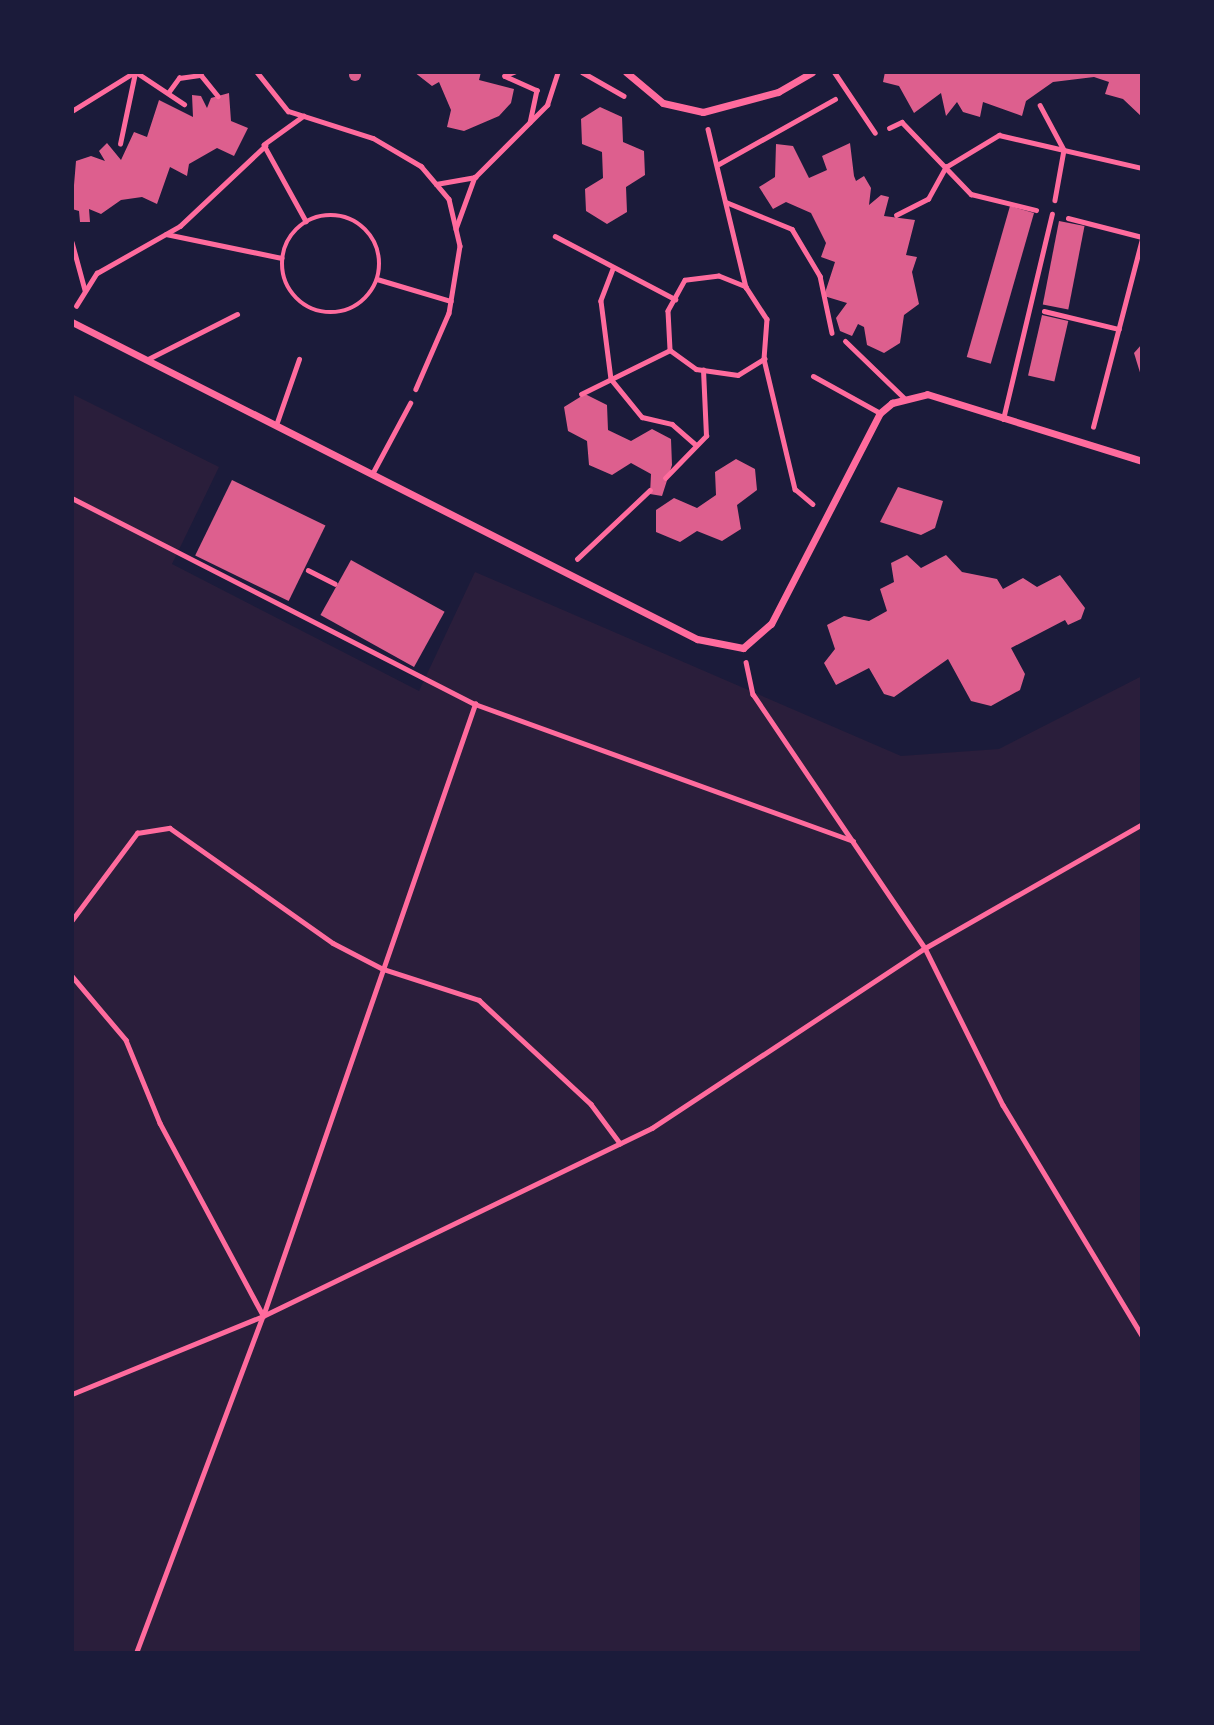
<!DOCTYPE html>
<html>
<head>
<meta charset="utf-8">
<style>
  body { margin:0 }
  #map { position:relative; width:1214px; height:1725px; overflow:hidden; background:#1b1b3a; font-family:"Crimson Pro",serif }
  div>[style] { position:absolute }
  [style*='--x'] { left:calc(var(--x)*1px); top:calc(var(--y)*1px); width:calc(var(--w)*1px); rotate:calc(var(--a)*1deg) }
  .green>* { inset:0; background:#2a1e3b }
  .building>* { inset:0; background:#dd5f8e; transform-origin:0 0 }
  .round { border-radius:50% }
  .path>* { height:4.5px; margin:-2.25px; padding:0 2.25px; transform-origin:2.25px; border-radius:2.25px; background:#ff6b9d }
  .path>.ring { margin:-2.25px; padding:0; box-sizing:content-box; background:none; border:4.5px solid #ff6b9d; border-radius:50% }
  .service>* { height:5px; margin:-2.5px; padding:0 2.5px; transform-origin:2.5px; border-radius:2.5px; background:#ff6b9d }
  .minor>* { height:7px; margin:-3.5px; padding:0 3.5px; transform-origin:3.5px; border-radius:3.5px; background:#ff6b9d }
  span { translate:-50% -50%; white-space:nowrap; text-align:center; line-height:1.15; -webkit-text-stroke:5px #1b1b3a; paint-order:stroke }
  .frame { position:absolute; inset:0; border:74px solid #1b1b3a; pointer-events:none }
</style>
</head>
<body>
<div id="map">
  <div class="green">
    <i style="clip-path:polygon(72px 394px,219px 467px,172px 564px,419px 691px,475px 572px,901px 756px,999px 749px,1142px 676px,1142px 1653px,72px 1653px)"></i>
  </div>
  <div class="building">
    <i class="round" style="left:349px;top:69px;width:12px;height:12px"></i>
    <i style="clip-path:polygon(414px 72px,481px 72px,479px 80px,514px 89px,511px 103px,499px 116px,464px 131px,447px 127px,451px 110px,439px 82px,432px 86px)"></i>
    <i style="clip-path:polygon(885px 72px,1142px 72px,1142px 117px,1123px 99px,1105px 94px,1109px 82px,1094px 77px,1053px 82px,1026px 101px,1022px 116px,983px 102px,980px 117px,963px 112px,957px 102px,946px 116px,941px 93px,914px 113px,899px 86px,883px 82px)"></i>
    <i style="clip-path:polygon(229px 93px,231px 121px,248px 128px,234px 156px,217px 148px,189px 164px,187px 176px,170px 167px,157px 204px,142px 197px,121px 200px,101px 214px,89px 209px,90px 222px,80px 222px,79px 211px,72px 209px,76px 161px,91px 156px,105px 161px,99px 151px,107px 143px,121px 160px,134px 132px,147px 137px,159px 100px,193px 117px,192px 95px,201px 96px,207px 108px,211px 98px)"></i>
    <i style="clip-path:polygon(600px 107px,622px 117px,623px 142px,644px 151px,645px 175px,626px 187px,627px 212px,607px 224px,586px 211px,585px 189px,603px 178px,602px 152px,582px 144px,581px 119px)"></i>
    <i style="clip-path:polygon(850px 143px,854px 176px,856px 181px,864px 176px,871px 188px,869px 205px,881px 195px,889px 197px,884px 216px,915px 220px,906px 255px,917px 257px,912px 272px,919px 304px,904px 315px,900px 343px,884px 353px,867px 345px,864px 327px,858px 324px,852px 336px,840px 331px,836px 318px,847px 303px,824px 296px,835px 262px,821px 257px,826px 243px,811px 213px,786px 202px,773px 209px,759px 187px,775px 177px,776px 144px,793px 146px,809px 178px,827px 170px,822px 156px)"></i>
    <i style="left:1010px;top:206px;width:25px;height:157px;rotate:16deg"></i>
    <i style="left:1059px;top:221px;width:26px;height:85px;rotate:11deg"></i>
    <i style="left:1042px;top:315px;width:27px;height:62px;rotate:13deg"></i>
    <i style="clip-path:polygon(1142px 344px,1142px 379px,1134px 353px)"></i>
    <i style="clip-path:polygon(585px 394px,607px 405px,608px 430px,631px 441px,652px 429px,671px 439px,672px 465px,662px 496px,650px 494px,651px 474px,631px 463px,612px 475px,589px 465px,587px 441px,568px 431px,564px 407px)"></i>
    <i style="clip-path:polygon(736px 459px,755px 469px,757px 490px,737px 505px,741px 529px,722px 541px,697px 531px,680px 542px,656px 532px,656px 510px,674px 498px,697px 508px,716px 495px,715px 472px)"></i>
    <i style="left:232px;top:480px;width:104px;height:84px;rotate:26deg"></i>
    <i style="clip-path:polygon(898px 487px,943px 501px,935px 528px,921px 535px,880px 522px)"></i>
    <i style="clip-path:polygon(907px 555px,921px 568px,946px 555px,962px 572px,997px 579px,1003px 589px,1023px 578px,1037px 587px,1060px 575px,1085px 608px,1081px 619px,1068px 625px,1065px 620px,1011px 648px,1025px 674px,1020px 690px,991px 706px,971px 701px,948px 659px,894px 697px,884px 694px,869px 668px,836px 685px,824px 663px,835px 649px,827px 625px,844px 616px,869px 621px,887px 611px,880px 589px,894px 582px,891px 563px)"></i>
    <i style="left:351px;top:560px;width:107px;height:63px;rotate:29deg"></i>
  </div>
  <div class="path">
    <i style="--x:136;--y:72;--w:58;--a:33.7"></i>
    <i style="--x:257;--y:72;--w:50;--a:51.5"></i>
    <i style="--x:288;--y:111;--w:89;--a:17.6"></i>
    <i style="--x:373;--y:138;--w:56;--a:30.3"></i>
    <i style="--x:421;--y:166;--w:43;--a:49.7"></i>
    <i style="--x:449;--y:199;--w:48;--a:76.8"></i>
    <i style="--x:460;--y:246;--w:68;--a:99.3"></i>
    <i style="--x:449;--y:313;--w:83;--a:113.5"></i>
    <i style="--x:515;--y:72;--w:11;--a:158"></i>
    <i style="--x:505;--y:76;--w:35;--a:24"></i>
    <i style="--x:537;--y:90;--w:33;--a:102"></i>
    <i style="--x:582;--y:72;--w:48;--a:29.7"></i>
    <i style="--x:168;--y:93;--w:19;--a:-54"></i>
    <i style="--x:179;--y:78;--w:22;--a:-8"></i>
    <i style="--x:201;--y:75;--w:27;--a:51"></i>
    <i style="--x:1040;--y:105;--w:51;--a:61.9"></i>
    <i style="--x:1064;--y:150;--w:51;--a:100.2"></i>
    <i style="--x:72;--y:111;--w:74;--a:-31.8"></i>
    <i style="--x:304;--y:116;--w:49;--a:144.1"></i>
    <i style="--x:264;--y:145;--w:87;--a:61.1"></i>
    <i style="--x:889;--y:128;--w:14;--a:-25"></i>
    <i style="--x:902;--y:122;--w:100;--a:46.2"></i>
    <i style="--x:971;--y:194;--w:67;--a:13.8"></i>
    <i style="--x:708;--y:129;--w:163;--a:76.5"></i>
    <i style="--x:746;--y:287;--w:38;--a:57"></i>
    <i style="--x:767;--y:319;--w:40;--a:94.3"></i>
    <i style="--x:764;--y:359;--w:134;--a:76.6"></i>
    <i style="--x:795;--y:489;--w:23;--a:40"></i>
    <i style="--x:120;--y:144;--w:73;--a:-78.1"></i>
    <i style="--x:717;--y:165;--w:135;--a:-29.2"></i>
    <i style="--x:475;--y:177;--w:102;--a:-45"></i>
    <i style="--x:547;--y:105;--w:35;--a:-72"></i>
    <i style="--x:436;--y:184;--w:40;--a:-10"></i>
    <i style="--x:475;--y:177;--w:55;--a:110.1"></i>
    <i style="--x:726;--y:202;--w:71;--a:22.2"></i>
    <i style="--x:792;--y:229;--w:55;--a:59.2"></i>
    <i style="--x:820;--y:276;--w:58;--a:78.1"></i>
    <i style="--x:896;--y:215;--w:36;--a:-27"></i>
    <i style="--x:928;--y:199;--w:37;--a:-61"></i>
    <i style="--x:946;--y:167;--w:62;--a:-31.1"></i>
    <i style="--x:999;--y:135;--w:147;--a:13"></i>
    <i class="ring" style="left:282px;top:215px;width:93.5px;height:93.5px"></i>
    <i style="--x:1068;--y:218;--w:76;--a:14.4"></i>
    <i style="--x:166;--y:234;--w:118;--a:11.7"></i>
    <i style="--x:555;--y:236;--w:136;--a:27.7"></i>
    <i style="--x:72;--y:242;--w:50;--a:74.8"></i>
    <i style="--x:613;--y:269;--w:34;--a:111"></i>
    <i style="--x:601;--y:301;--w:79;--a:82.7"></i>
    <i style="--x:611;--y:379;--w:49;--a:50.8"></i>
    <i style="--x:642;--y:417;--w:31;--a:13"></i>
    <i style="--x:672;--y:424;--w:32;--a:41"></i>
    <i style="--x:377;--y:279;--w:77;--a:16.6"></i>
    <i style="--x:746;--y:287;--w:29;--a:-158"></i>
    <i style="--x:719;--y:276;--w:34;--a:173"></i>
    <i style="--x:685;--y:280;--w:35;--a:119"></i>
    <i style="--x:668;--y:311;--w:39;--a:87"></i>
    <i style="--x:670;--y:350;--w:32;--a:36"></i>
    <i style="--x:696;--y:369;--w:42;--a:8.1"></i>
    <i style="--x:738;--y:375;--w:31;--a:-32"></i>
    <i style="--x:76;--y:306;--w:39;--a:-58"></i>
    <i style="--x:97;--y:273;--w:95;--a:-29.5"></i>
    <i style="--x:180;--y:226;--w:117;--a:-43.3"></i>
    <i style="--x:1044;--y:311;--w:77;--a:13.5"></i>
    <i style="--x:581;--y:394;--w:99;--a:-26.3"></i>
    <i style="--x:1093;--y:427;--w:194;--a:-75.4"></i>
    <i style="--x:665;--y:478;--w:59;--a:-45.7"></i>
    <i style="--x:706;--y:436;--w:66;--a:-92.6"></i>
    <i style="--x:72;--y:498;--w:453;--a:27.1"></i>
    <i style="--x:475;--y:704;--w:402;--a:19.9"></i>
    <i style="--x:577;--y:559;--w:100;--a:-43.4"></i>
    <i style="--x:308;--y:570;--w:30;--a:27"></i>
    <i style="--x:746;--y:662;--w:33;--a:78"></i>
    <i style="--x:753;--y:694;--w:307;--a:55.9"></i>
    <i style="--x:925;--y:948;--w:175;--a:63.6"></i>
    <i style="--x:1003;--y:1105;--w:269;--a:58.9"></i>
    <i style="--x:72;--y:920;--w:109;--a:-53.2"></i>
    <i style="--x:137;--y:833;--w:33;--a:-9"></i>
    <i style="--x:170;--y:828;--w:199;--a:35.2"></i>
    <i style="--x:333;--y:943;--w:56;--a:27.5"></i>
    <i style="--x:383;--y:969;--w:101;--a:17.9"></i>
    <i style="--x:479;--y:1000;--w:153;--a:42.9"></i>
    <i style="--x:591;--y:1104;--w:49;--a:53.4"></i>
    <i style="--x:72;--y:976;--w:84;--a:49.8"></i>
    <i style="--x:126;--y:1040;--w:90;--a:67.7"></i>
    <i style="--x:160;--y:1123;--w:218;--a:61.8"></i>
    <i style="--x:72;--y:1394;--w:206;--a:-22.2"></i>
    <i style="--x:263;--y:1316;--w:432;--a:-25.8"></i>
    <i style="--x:652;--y:1128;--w:327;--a:-33.4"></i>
    <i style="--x:925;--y:948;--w:250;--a:-29.7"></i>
    <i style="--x:136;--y:1653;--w:360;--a:-69.4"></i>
    <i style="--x:263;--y:1316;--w:648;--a:-70.89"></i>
  </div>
  <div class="service">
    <i style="--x:834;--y:72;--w:73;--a:56.1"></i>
    <i style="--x:845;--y:341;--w:82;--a:44"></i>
    <i style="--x:146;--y:360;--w:102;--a:-26.8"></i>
    <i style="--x:813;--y:376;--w:77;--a:28.9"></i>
    <i style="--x:1003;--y:419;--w:211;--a:-76.6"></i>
    <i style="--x:276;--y:425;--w:70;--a:-70.8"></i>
    <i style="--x:372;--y:474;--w:81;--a:-61.8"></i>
  </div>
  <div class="minor">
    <i style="--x:626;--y:72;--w:48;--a:40"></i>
    <i style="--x:663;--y:103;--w:41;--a:12.7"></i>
    <i style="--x:703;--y:112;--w:78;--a:-14.9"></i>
    <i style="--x:778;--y:92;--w:39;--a:-30"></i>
    <i style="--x:72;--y:322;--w:701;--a:26.89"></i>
    <i style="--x:697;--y:639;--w:47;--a:11.1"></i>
    <i style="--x:743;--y:648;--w:37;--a:-41"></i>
    <i style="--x:771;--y:624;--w:237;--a:-62.7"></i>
    <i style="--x:880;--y:413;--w:16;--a:-40"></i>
    <i style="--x:892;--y:403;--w:36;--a:-14"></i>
    <i style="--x:927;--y:394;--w:225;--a:17.3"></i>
  </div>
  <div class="frame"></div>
</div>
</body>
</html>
